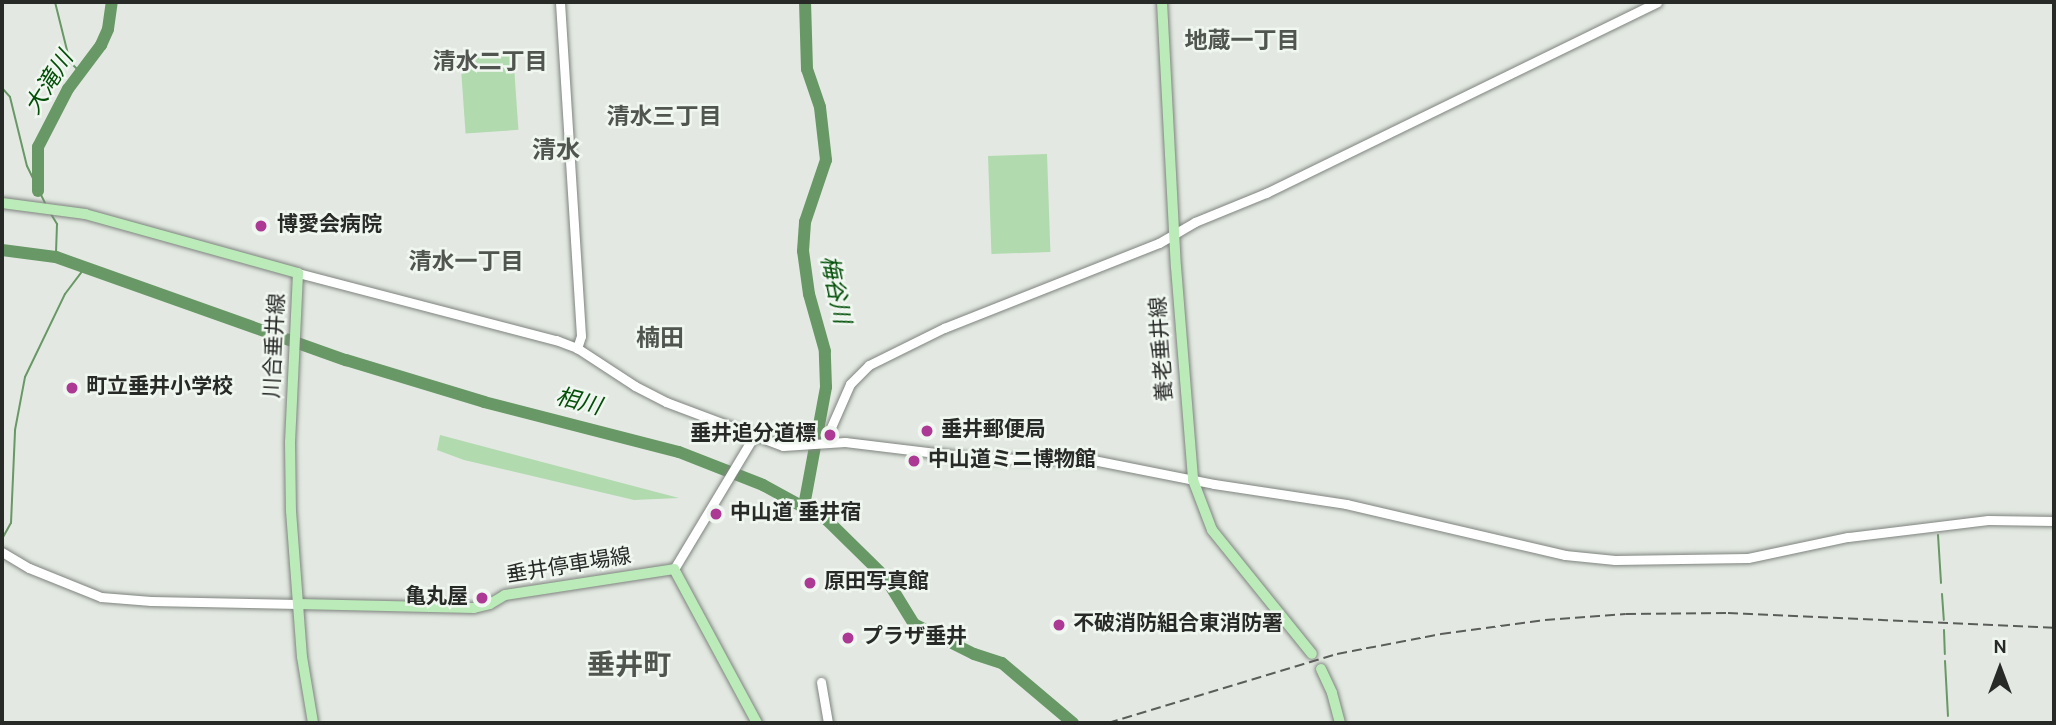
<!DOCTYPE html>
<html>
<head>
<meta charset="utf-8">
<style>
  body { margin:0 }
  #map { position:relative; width:2056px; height:725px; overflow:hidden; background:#e3e9e2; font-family:Overpass,"Noto Sans JP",sans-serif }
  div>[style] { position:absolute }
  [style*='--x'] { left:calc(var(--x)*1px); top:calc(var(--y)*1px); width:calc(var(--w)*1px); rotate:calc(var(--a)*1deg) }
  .green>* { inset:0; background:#b1daae; transform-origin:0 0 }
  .stream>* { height:2px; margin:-1px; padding:0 1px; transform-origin:1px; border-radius:1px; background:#689865 }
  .river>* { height:12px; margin:-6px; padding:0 6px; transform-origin:6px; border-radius:6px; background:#689865 }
  .roads { filter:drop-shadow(0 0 2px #7e837e) drop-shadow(0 0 2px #7e837e) }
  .minor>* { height:9px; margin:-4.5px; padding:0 4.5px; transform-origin:4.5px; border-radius:4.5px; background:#fff }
  .major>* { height:10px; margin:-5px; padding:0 5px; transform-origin:5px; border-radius:5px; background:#bbebb9 }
  .rail>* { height:2px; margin-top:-1px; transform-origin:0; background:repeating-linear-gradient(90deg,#5a5d59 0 10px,transparent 0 15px) }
  .dots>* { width:19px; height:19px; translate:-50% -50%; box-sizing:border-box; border:4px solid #f0f6f0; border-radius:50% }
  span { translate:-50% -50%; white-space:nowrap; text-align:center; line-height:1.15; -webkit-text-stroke:5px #f0f6f0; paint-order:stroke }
  .poi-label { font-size:21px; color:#282a28; font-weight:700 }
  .left { translate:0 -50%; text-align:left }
  .right { translate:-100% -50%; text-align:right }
  .street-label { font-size:21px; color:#282a28 }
  .neighbourhood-label { font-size:23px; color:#50554f; font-weight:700 }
  .water-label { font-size:23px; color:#024f07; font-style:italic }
  .quarter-label { font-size:24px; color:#50554f; font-weight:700 }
  .district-label { font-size:28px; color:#50554f; font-weight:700 }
  .frame { position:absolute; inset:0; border:4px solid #282a28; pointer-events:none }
  .north { position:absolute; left:1965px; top:634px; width:70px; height:70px; -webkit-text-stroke:5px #f0f6f0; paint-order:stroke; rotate:0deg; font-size:19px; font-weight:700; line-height:28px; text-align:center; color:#282a28 }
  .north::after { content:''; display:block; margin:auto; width:24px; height:32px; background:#282a28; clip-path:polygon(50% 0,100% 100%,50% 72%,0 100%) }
</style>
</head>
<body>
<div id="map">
  <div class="green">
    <i style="left:513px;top:52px;width:78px;height:53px;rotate:86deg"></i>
    <i style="left:1047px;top:154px;width:98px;height:59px;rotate:88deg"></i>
    <i style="clip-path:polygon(440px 435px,679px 498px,634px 500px,464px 460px,437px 450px)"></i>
  </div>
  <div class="stream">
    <i style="--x:55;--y:2;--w:62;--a:76"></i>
    <i style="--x:70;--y:62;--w:16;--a:45"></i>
    <i style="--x:2;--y:88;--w:12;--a:48"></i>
    <i style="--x:10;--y:97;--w:71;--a:76.2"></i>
    <i style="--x:27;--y:166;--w:41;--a:64.1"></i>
    <i style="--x:51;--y:214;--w:12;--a:59"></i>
    <i style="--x:57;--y:224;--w:33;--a:92"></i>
    <i style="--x:1938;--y:535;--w:48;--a:86.4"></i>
    <i style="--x:2;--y:539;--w:18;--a:-61"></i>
    <i style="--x:11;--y:523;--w:93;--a:-87.5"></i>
    <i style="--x:15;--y:430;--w:54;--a:-79.3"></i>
    <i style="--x:25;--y:377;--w:92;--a:-64.3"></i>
    <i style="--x:65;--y:294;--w:34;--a:-53"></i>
    <i style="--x:1942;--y:594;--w:26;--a:86"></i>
    <i style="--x:1944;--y:630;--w:24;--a:88"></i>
    <i style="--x:1945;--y:661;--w:55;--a:86.9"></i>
    <i style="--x:1948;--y:722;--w:1;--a:90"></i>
  </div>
  <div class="river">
    <i style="--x:38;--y:191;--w:44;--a:-90"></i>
    <i style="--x:38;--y:147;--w:65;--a:-62.7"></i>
    <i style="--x:68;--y:89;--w:55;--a:-53.1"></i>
    <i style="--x:101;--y:45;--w:17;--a:-66"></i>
    <i style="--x:108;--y:29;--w:27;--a:-82"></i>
    <i style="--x:2;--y:250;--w:54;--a:7.4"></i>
    <i style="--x:56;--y:257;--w:308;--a:19.6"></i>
    <i style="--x:346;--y:360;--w:144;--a:16.9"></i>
    <i style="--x:484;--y:402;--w:201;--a:14.4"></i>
    <i style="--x:679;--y:452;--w:90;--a:21.4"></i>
    <i style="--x:763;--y:485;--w:73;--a:28.7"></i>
    <i style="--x:827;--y:520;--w:81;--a:44.5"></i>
    <i style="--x:885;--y:577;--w:55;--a:58.3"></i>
    <i style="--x:914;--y:624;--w:67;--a:26.6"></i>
    <i style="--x:974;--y:654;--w:29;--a:18"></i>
    <i style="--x:1002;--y:663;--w:93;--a:40.2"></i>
    <i style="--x:804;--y:506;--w:121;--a:-79.5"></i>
    <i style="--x:826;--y:387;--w:36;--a:-92"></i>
    <i style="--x:825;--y:351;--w:59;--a:-105.7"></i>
    <i style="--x:809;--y:294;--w:43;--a:-97.9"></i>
    <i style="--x:803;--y:251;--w:29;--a:-86"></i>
    <i style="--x:805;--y:222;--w:65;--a:-71.3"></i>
    <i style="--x:826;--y:160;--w:53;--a:-96.5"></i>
    <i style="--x:820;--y:107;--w:40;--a:-108.9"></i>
    <i style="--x:807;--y:69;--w:67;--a:-91.7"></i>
  </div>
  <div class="roads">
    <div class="minor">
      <i style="--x:560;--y:2;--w:335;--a:86.4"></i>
      <i style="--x:581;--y:336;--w:13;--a:108"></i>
      <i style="--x:298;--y:273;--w:267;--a:14.6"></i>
      <i style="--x:556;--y:340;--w:22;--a:21"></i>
      <i style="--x:577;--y:348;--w:69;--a:33.2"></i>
      <i style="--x:635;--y:386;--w:35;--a:27"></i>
      <i style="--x:666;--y:402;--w:125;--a:20.6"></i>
      <i style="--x:783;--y:446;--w:62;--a:-3.7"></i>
      <i style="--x:845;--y:442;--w:133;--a:6.9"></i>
      <i style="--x:977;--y:458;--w:116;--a:1"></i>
      <i style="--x:1093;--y:460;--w:123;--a:11.2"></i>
      <i style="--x:1214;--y:484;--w:134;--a:8.6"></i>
      <i style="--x:1346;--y:504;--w:225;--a:13.1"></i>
      <i style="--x:1565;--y:555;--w:50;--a:5.7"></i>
      <i style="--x:1615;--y:560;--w:133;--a:-0.9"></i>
      <i style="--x:1748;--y:558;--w:102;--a:-11.9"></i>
      <i style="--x:1848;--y:537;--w:141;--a:-6.9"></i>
      <i style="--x:1988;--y:520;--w:66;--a:0.9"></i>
      <i style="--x:825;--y:441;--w:62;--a:-66.3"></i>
      <i style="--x:850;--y:384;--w:27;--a:-45"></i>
      <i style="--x:869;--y:365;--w:84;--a:-26.3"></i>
      <i style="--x:944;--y:328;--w:231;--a:-21.6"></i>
      <i style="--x:1159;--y:243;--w:42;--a:-30.3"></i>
      <i style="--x:1195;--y:222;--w:77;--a:-22.2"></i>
      <i style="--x:1266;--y:193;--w:435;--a:-26"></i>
      <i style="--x:2;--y:552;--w:31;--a:31"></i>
      <i style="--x:29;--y:568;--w:78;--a:21.9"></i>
      <i style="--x:101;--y:597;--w:50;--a:4.6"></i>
      <i style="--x:151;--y:601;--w:147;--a:1.2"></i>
      <i style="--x:674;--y:569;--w:157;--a:-59"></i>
      <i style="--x:821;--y:682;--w:42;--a:80.3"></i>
    </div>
    <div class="major">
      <i style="--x:1162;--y:2;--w:265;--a:87"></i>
      <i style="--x:1176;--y:267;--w:214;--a:85.4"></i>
      <i style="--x:1193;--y:480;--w:53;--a:69.2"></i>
      <i style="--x:1212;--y:530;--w:159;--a:51.1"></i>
      <i style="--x:2;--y:203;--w:84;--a:7.5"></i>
      <i style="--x:85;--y:214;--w:221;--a:15.5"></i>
      <i style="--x:298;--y:273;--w:169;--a:92.7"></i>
      <i style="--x:290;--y:442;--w:69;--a:89.2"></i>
      <i style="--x:291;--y:511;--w:146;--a:85.7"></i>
      <i style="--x:302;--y:657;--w:67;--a:80.5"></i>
      <i style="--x:298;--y:604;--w:176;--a:1.3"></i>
      <i style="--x:474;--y:608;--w:16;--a:-14"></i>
      <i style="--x:490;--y:604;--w:17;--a:-31"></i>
      <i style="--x:505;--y:595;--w:171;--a:-8.7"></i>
      <i style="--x:674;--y:569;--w:175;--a:61.7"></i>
      <i style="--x:1321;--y:669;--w:26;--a:65"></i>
      <i style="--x:1332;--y:693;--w:31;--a:75"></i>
    </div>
  </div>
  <div class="rail">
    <i style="--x:1108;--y:723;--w:239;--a:-16.8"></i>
    <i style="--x:1337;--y:654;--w:106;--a:-10.9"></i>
    <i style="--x:1441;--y:634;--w:105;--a:-7.7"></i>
    <i style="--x:1545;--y:620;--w:81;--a:-4.2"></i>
    <i style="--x:1626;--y:614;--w:102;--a:-0.6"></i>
    <i style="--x:1728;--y:613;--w:326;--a:2.6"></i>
  </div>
  <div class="dots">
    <i style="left:261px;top:226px;background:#ac3a95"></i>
    <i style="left:72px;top:388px;background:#ac3a95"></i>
    <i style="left:927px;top:431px;background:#ac3a95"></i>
    <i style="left:830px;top:435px;background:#ac3a95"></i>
    <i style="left:914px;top:461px;background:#ac3a95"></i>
    <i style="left:716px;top:514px;background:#ac3a95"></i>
    <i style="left:810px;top:583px;background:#ac3a95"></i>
    <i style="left:482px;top:598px;background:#ac3a95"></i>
    <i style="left:1059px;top:625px;background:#ac3a95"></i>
    <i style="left:848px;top:638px;background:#ac3a95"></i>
  </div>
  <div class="poi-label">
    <span class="left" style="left:277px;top:226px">博愛会病院</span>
    <span class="left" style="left:86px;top:388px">町立垂井小学校</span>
    <span class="left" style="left:941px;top:431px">垂井郵便局</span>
    <span class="right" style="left:816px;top:435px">垂井追分道標</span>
    <span class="left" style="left:928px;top:461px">中山道ミニ博物館</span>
    <span class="left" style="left:730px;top:514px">中山道 垂井宿</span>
    <span class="left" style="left:824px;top:583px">原田写真館</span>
    <span class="right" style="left:468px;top:598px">亀丸屋</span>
    <span class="left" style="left:1073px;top:625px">不破消防組合東消防署</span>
    <span class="left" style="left:862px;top:638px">プラザ垂井</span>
  </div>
  <div class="street-label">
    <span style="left:276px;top:346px;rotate:-87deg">川合垂井線</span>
    <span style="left:1163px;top:349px;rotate:-94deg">養老垂井線</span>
    <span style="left:569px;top:567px;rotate:-9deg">垂井停車場線</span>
  </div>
  <div class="neighbourhood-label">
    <span style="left:1242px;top:43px">地蔵一丁目</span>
    <span style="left:490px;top:64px">清水二丁目</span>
    <span style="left:664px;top:119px">清水三丁目</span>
    <span style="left:466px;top:264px">清水一丁目</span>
  </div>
  <div class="water-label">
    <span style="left:51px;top:84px;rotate:-58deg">大滝川</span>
    <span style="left:833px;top:290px;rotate:78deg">梅谷川</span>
    <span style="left:578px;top:404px;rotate:14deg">相川</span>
  </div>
  <div class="quarter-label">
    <span style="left:556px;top:153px">清水</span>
    <span style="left:660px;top:341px">楠田</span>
  </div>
  <div class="district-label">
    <span style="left:629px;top:667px">垂井町</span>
  </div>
  <div class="frame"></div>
  <div class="north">N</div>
</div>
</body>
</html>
